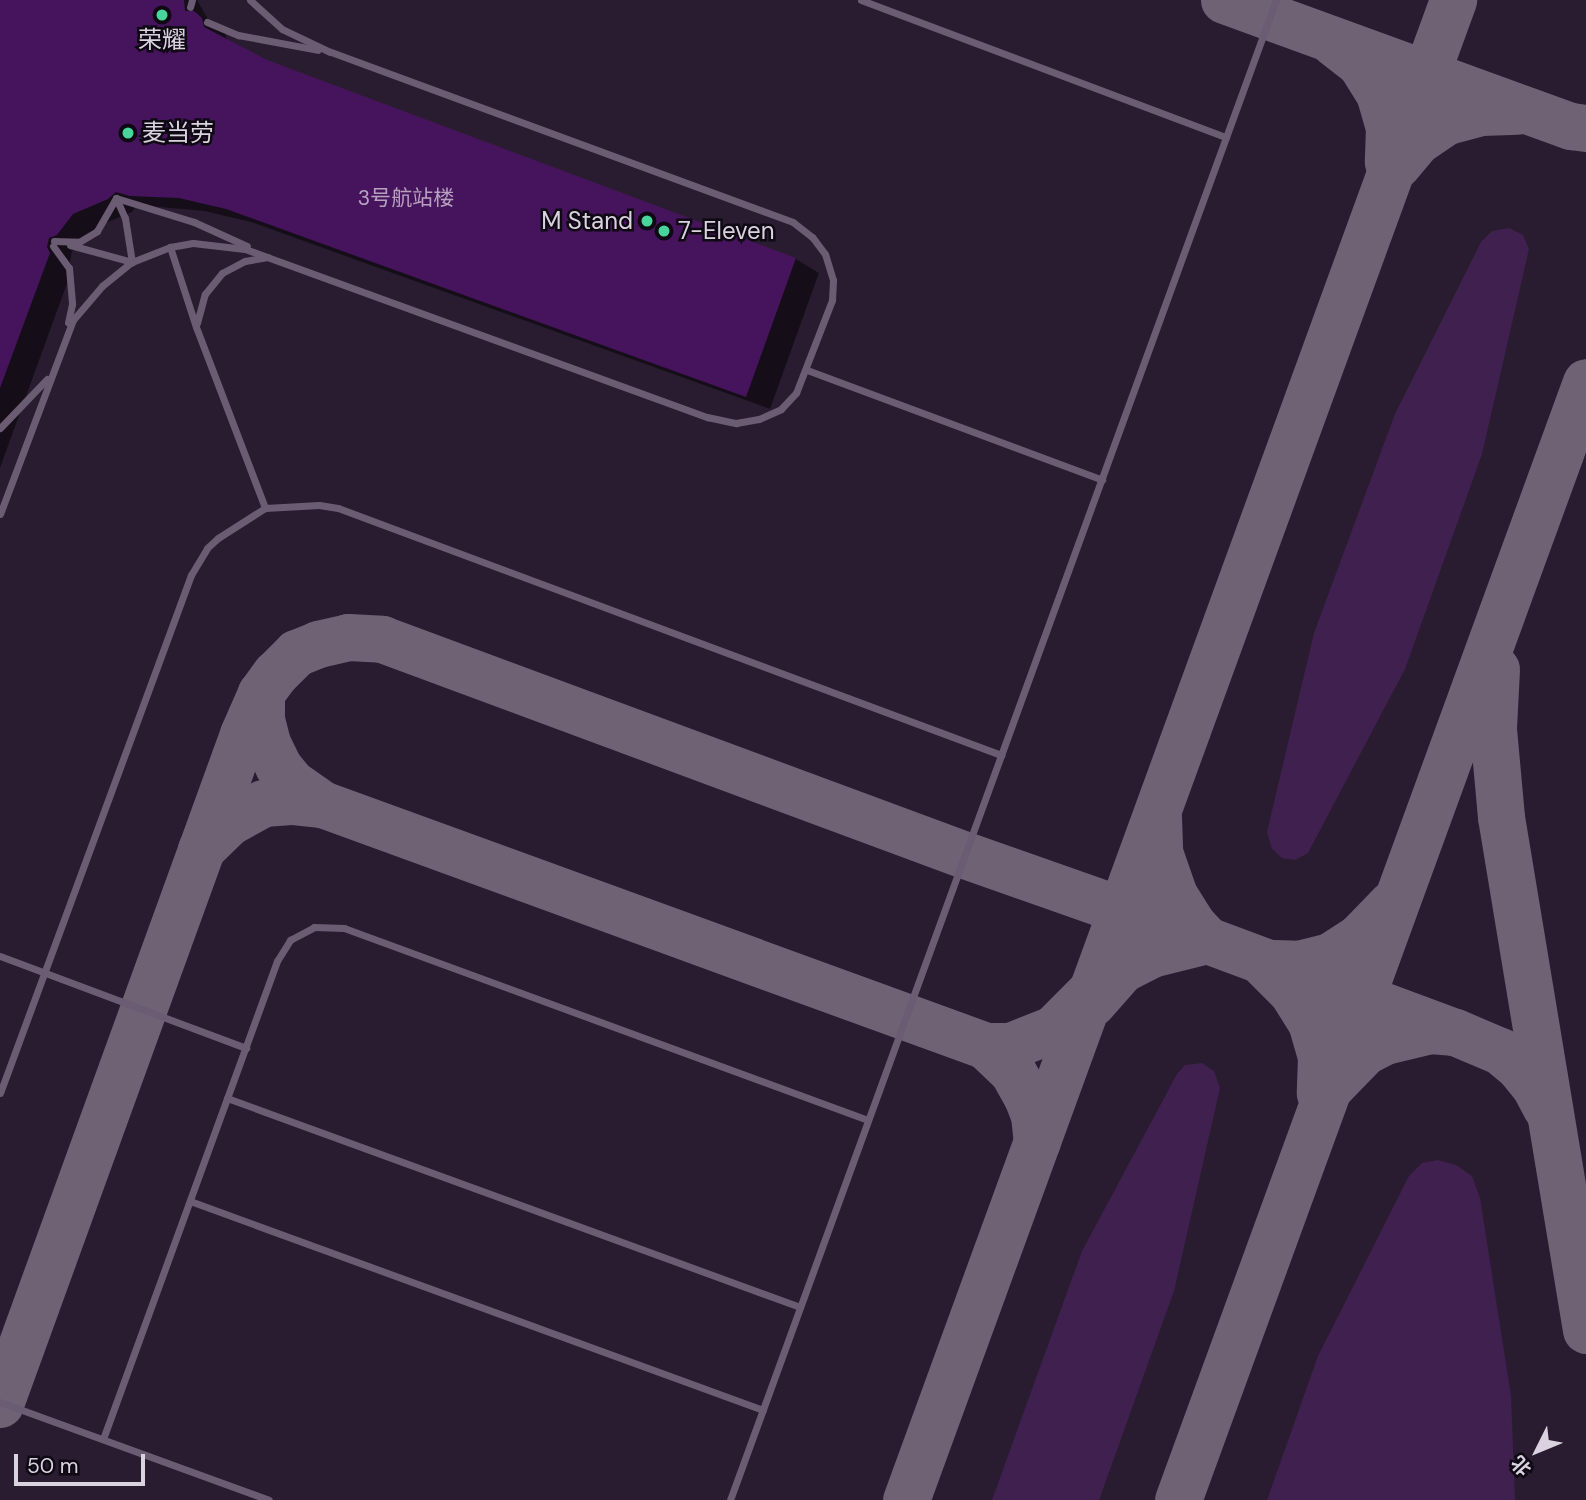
<!DOCTYPE html>
<html>
<head>
<meta charset="utf-8">
<style>
  body { margin:0 }
  #map { position:relative; width:1586px; height:1500px; overflow:hidden; background:#291c30; font-family:"DM Sans","Noto Sans SC",sans-serif }
  div>[style] { position:absolute }
  [style*='--x'] { left:calc(var(--x)*1px); top:calc(var(--y)*1px); width:calc(var(--w)*1px); rotate:calc(var(--a)*1deg) }
  .green>* { inset:0; background:#3f204f }
  .shadow>* { inset:0; background:#0007 }
  .taxiway>* { height:47px; margin:-23.5px; padding:0 23.5px; transform-origin:23.5px; border-radius:23.5px; background:#6e6274 }
  .building>* { inset:0; background:#46145d }
  .service>* { height:7px; margin:-3.5px; padding:0 3.5px; transform-origin:3.5px; border-radius:3.5px; background:#6b5c74 }
  .dots>* { width:19px; height:19px; translate:-50% -50%; box-sizing:border-box; border:4px solid #0e0912; border-radius:50% }
  span { translate:-50% -50%; white-space:nowrap; text-align:center; line-height:1.15; -webkit-text-stroke:5px #0e0912; paint-order:stroke }
  .number-label { font-size:21px; color:#b6a2bf }
  .number-label span { -webkit-text-stroke-width:0 }
  .poi-label { font-size:24px; color:#dbd2e0 }
  .left { translate:0 -50%; text-align:left }
  .right { translate:-100% -50%; text-align:right }
  .north { position:absolute; left:1502px; top:1416px; width:70px; height:70px; -webkit-text-stroke:5px #0e0912; paint-order:stroke; rotate:227deg; font-size:19px; font-weight:700; line-height:28px; text-align:center; color:#dbd2e0 }
  .north::after { content:''; display:block; margin:auto; width:24px; height:32px; background:#dbd2e0; clip-path:polygon(50% 0,100% 100%,50% 72%,0 100%) }
  .scale { position:absolute; left:14px; top:1454px; width:131px; height:32px; box-sizing:border-box; border:4px solid #dbd2e0; border-top:0; padding-left:9px; font-size:21px; line-height:24px; white-space:nowrap; color:#dbd2e0; -webkit-text-stroke:5px #0e0912; paint-order:stroke }
</style>
</head>
<body>
<div id="map">
  <div class="green">
    <i style="clip-path:polygon(1509px 228px,1523px 235px,1529px 249px,1482px 454px,1405px 669px,1308px 853px,1295px 860px,1282px 858px,1272px 849px,1267px 832px,1314px 633px,1395px 414px,1481px 242px,1492px 231px)"></i>
    <i style="clip-path:polygon(1202px 1063px,1214px 1071px,1220px 1088px,1174px 1291px,1099px 1500px,992px 1500px,1082px 1251px,1177px 1074px,1185px 1065px)"></i>
    <i style="clip-path:polygon(1438px 1160px,1456px 1165px,1472px 1176px,1480px 1198px,1511px 1396px,1515px 1500px,1267px 1500px,1318px 1356px,1409px 1176px,1422px 1163px)"></i>
  </div>
  <div class="shadow">
    <i style="clip-path:polygon(0 0,197px 0,209px 21px,225px 33px,227px 41px,266px 62px,796px 259px,819px 273px,770px 409px,251px 222px,204px 211px,137px 205px,132px 212px,96px 227px,81px 248px,72px 251px,70px 262px,73px 267px,0 468px)"></i>
  </div>
  <div class="taxiway">
    <i style="--x:1224;--y:0;--w:369;--a:20"></i>
    <i style="--x:1571;--y:126;--w:15;--a:8"></i>
    <i style="--x:1334;--y:43;--w:33;--a:38"></i>
    <i style="--x:1360;--y:63;--w:36;--a:58"></i>
    <i style="--x:1379;--y:93;--w:35;--a:74"></i>
    <i style="--x:1389;--y:127;--w:35;--a:92"></i>
    <i style="--x:1397;--y:165;--w:31;--a:-50"></i>
    <i style="--x:1417;--y:141;--w:36;--a:-34"></i>
    <i style="--x:1447;--y:121;--w:35;--a:-15"></i>
    <i style="--x:1481;--y:112;--w:36;--a:-2"></i>
    <i style="--x:1496;--y:669;--w:60;--a:92.9"></i>
    <i style="--x:1493;--y:729;--w:88;--a:84.8"></i>
    <i style="--x:1501;--y:817;--w:520;--a:80.59"></i>
    <i style="--x:261;--y:693;--w:26;--a:90"></i>
    <i style="--x:261;--y:719;--w:25;--a:76"></i>
    <i style="--x:267;--y:743;--w:25;--a:64"></i>
    <i style="--x:278;--y:766;--w:22;--a:51"></i>
    <i style="--x:292;--y:783;--w:37;--a:35"></i>
    <i style="--x:1158;--y:817;--w:35;--a:88"></i>
    <i style="--x:1159;--y:852;--w:46;--a:70.8"></i>
    <i style="--x:1174;--y:895;--w:36;--a:58"></i>
    <i style="--x:1193;--y:925;--w:21;--a:47"></i>
    <i style="--x:201;--y:849;--w:39;--a:-44"></i>
    <i style="--x:229;--y:822;--w:39;--a:-29"></i>
    <i style="--x:263;--y:803;--w:28;--a:-4"></i>
    <i style="--x:291;--y:801;--w:31;--a:6"></i>
    <i style="--x:322;--y:804;--w:707;--a:20.02"></i>
    <i style="--x:986;--y:1046;--w:24;--a:0"></i>
    <i style="--x:1010;--y:1046;--w:46;--a:-21.6"></i>
    <i style="--x:1053;--y:1029;--w:51;--a:-45"></i>
    <i style="--x:1263;--y:963;--w:41;--a:45"></i>
    <i style="--x:1292;--y:992;--w:36;--a:58"></i>
    <i style="--x:1311;--y:1022;--w:35;--a:74"></i>
    <i style="--x:1321;--y:1056;--w:37;--a:92"></i>
    <i style="--x:1274;--y:963;--w:24;--a:2"></i>
    <i style="--x:1298;--y:964;--w:33;--a:-14"></i>
    <i style="--x:1330;--y:956;--w:35;--a:-33"></i>
    <i style="--x:1359;--y:937;--w:47;--a:-45.9"></i>
    <i style="--x:1092;--y:1003;--w:45;--a:-48.6"></i>
    <i style="--x:1122;--y:969;--w:33;--a:-27"></i>
    <i style="--x:1151;--y:954;--w:58;--a:-14"></i>
    <i style="--x:986;--y:1046;--w:37;--a:44"></i>
    <i style="--x:1013;--y:1072;--w:29;--a:61"></i>
    <i style="--x:1027;--y:1097;--w:19;--a:69"></i>
    <i style="--x:1034;--y:1115;--w:27;--a:84"></i>
    <i style="--x:1332;--y:1085;--w:47;--a:-45.9"></i>
    <i style="--x:1365;--y:1051;--w:22;--a:-27"></i>
    <i style="--x:1385;--y:1041;--w:46;--a:-13.7"></i>
    <i style="--x:1430;--y:1030;--w:25;--a:5"></i>
    <i style="--x:1455;--y:1032;--w:49;--a:22.9"></i>
    <i style="--x:1500;--y:1051;--w:25;--a:40"></i>
    <i style="--x:1519;--y:1067;--w:26;--a:51"></i>
    <i style="--x:1535;--y:1087;--w:24;--a:62"></i>
    <i style="--x:0;--y:1404;--w:713;--a:-70.06"></i>
    <i style="--x:243;--y:734;--w:45;--a:-66.3"></i>
    <i style="--x:261;--y:693;--w:24;--a:-54"></i>
    <i style="--x:275;--y:674;--w:30;--a:-45"></i>
    <i style="--x:296;--y:653;--w:24;--a:-22"></i>
    <i style="--x:318;--y:644;--w:31;--a:-13"></i>
    <i style="--x:348;--y:637;--w:34;--a:3"></i>
    <i style="--x:382;--y:639;--w:622;--a:20.33"></i>
    <i style="--x:965;--y:855;--w:256;--a:19.4"></i>
    <i style="--x:1207;--y:940;--w:265;--a:20.4"></i>
    <i style="--x:906;--y:1500;--w:1597;--a:-69.96"></i>
    <i style="--x:1178;--y:1500;--w:1190;--a:-69.95"></i>
  </div>
  <div class="building">
    <i style="clip-path:polygon(0 0,184px 0,185px 11px,194px 11px,202px 18px,204px 27px,267px 60px,796px 258px,746px 397px,226px 209px,179px 198px,130px 196px,116px 192px,108px 199px,73px 214px,57px 235px,49px 238px,47px 247px,50px 253px,0 388px)"></i>
  </div>
  <div class="service">
    <i style="--x:861;--y:0;--w:390;--a:20.6"></i>
    <i style="--x:190;--y:7;--w:7;--a:-74"></i>
    <i style="--x:207;--y:22;--w:34;--a:23"></i>
    <i style="--x:238;--y:35;--w:81;--a:10.6"></i>
    <i style="--x:116;--y:198;--w:82;--a:17.1"></i>
    <i style="--x:194;--y:222;--w:58;--a:24.4"></i>
    <i style="--x:116;--y:198;--w:22;--a:66"></i>
    <i style="--x:125;--y:218;--w:45;--a:81"></i>
    <i style="--x:54;--y:241;--w:25;--a:2"></i>
    <i style="--x:79;--y:242;--w:21;--a:-31"></i>
    <i style="--x:97;--y:231;--w:38;--a:-60"></i>
    <i style="--x:70;--y:245;--w:64;--a:15.3"></i>
    <i style="--x:53;--y:246;--w:27;--a:54"></i>
    <i style="--x:69;--y:268;--w:36;--a:85"></i>
    <i style="--x:72;--y:304;--w:19;--a:102"></i>
    <i style="--x:170;--y:247;--w:84;--a:72"></i>
    <i style="--x:196;--y:327;--w:194;--a:69.1"></i>
    <i style="--x:197;--y:323;--w:30;--a:-75"></i>
    <i style="--x:205;--y:294;--w:27;--a:-51"></i>
    <i style="--x:222;--y:273;--w:26;--a:-28"></i>
    <i style="--x:245;--y:261;--w:23;--a:-10"></i>
    <i style="--x:807;--y:370;--w:315;--a:20.4"></i>
    <i style="--x:0;--y:428;--w:68;--a:-46.2"></i>
    <i style="--x:0;--y:514;--w:207;--a:-69.4"></i>
    <i style="--x:73;--y:320;--w:45;--a:-49.5"></i>
    <i style="--x:102;--y:286;--w:38;--a:-39"></i>
    <i style="--x:132;--y:262;--w:41;--a:-21.5"></i>
    <i style="--x:170;--y:247;--w:23;--a:-10"></i>
    <i style="--x:193;--y:243;--w:52;--a:6.6"></i>
    <i style="--x:245;--y:249;--w:492;--a:20"></i>
    <i style="--x:707;--y:417;--w:30;--a:12"></i>
    <i style="--x:736;--y:423;--w:23;--a:-10"></i>
    <i style="--x:759;--y:419;--w:24;--a:-24"></i>
    <i style="--x:781;--y:409;--w:22;--a:-47"></i>
    <i style="--x:796;--y:393;--w:100;--a:-68.8"></i>
    <i style="--x:832;--y:300;--w:20;--a:-87"></i>
    <i style="--x:833;--y:280;--w:27;--a:-107"></i>
    <i style="--x:825;--y:254;--w:21;--a:-127"></i>
    <i style="--x:812;--y:237;--w:24;--a:-142"></i>
    <i style="--x:793;--y:222;--w:493;--a:-159.8"></i>
    <i style="--x:330;--y:52;--w:53;--a:-154.4"></i>
    <i style="--x:282;--y:29;--w:43;--a:-137.8"></i>
    <i style="--x:0;--y:956;--w:263;--a:20.5"></i>
    <i style="--x:0;--y:1093;--w:552;--a:-69.76"></i>
    <i style="--x:191;--y:575;--w:31;--a:-59"></i>
    <i style="--x:207;--y:548;--w:15;--a:-42"></i>
    <i style="--x:218;--y:538;--w:56;--a:-32.6"></i>
    <i style="--x:265;--y:508;--w:54;--a:-3.2"></i>
    <i style="--x:319;--y:505;--w:19;--a:9"></i>
    <i style="--x:338;--y:508;--w:708;--a:20.43"></i>
    <i style="--x:227;--y:1098;--w:610;--a:20.04"></i>
    <i style="--x:190;--y:1201;--w:610;--a:20.04"></i>
    <i style="--x:0;--y:1402;--w:286;--a:20"></i>
    <i style="--x:103;--y:1439;--w:509;--a:-70"></i>
    <i style="--x:277;--y:961;--w:25;--a:-58"></i>
    <i style="--x:290;--y:940;--w:27;--a:-28"></i>
    <i style="--x:314;--y:927;--w:30;--a:2"></i>
    <i style="--x:344;--y:928;--w:558;--a:20.12"></i>
    <i style="--x:730;--y:1500;--w:1596;--a:-70"></i>
  </div>
  <div class="dots">
    <i style="left:162px;top:15px;background:#49d49c"></i>
    <i style="left:128px;top:133px;background:#49d49c"></i>
    <i style="left:647px;top:221px;background:#49d49c"></i>
    <i style="left:664px;top:231px;background:#49d49c"></i>
  </div>
  <div class="number-label">
    <span style="left:406px;top:198px">3号航站楼</span>
  </div>
  <div class="poi-label">
    <span style="left:162px;top:40px">荣耀</span>
    <span class="left" style="left:142px;top:133px">麦当劳</span>
    <span class="right" style="left:633px;top:221px">M Stand</span>
    <span class="left" style="left:678px;top:231px">7-Eleven</span>
  </div>
  <div class="north">北</div>
  <div class="scale">50 m</div>
</div>
</body>
</html>
